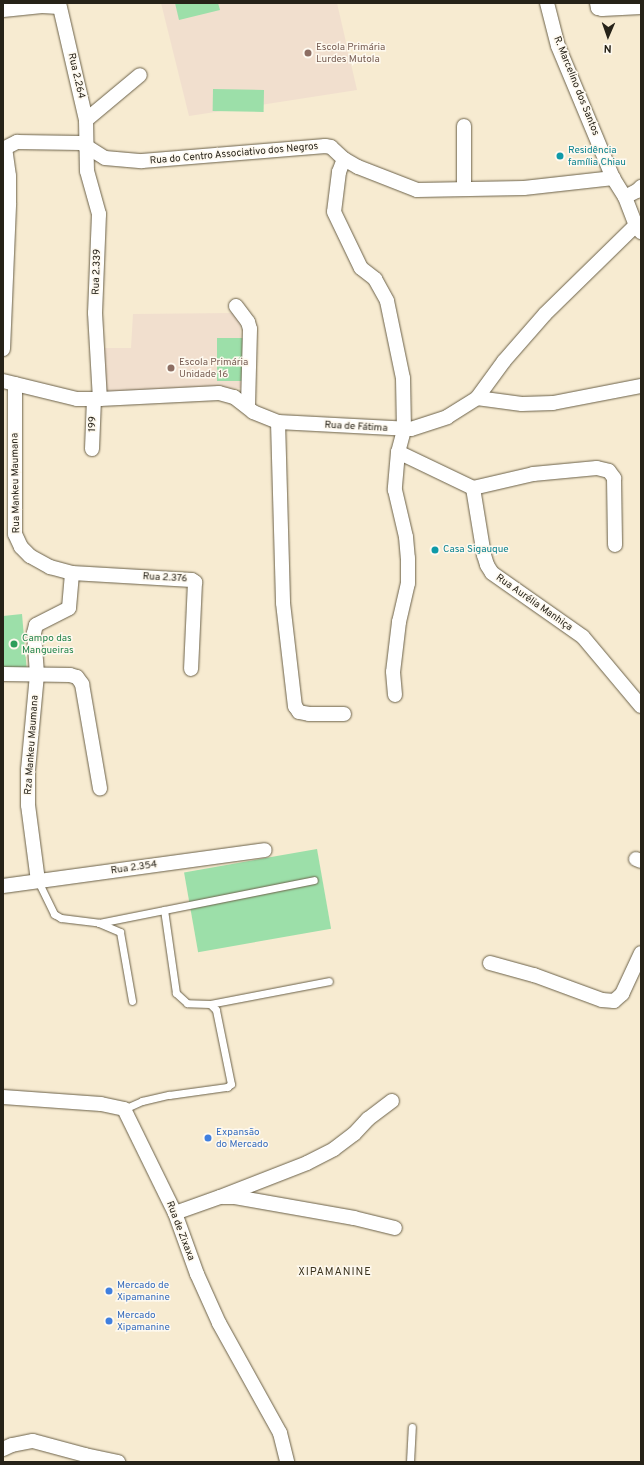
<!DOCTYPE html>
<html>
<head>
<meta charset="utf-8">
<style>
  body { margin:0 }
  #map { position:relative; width:644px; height:1465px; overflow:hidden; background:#f7ebd1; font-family:Overpass,sans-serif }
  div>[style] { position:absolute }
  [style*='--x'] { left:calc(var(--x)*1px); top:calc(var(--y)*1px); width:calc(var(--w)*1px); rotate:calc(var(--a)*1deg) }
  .education>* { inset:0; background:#f1dfce }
  .green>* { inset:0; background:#9cdfa9; transform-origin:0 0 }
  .roads { filter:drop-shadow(0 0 1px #6b6149) drop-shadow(0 0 1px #6b6149) }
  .service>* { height:7px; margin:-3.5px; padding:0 3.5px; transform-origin:3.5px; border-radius:3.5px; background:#fff }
  .minor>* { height:14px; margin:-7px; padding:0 7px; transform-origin:7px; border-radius:7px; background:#fff }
  .dots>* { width:11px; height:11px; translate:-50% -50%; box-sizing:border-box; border:2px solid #fef9ef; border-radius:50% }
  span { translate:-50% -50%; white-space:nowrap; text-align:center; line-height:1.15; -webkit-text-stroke:3px #fef9ef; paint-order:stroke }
  .education-label { font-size:10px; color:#785e54 }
  .left { translate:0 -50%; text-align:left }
  .street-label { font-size:10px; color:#262218 }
  .culture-label { font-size:10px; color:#0d838f }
  .leisure-label { font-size:10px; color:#27864d }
  .shop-label { font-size:10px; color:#366cbe }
  .neighbourhood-label { font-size:11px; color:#3c331d; letter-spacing:1px }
  .frame { position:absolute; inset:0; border:4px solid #262218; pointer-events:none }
  .north { position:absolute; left:588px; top:16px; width:40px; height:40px; -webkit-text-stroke:3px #fef9ef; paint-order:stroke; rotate:182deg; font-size:11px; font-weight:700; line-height:16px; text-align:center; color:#262218 }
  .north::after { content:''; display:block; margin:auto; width:14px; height:18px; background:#262218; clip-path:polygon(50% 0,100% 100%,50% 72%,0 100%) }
</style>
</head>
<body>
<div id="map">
  <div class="education">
    <i style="clip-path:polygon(161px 3px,337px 3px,357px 90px,189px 116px)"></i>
    <i style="clip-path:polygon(233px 313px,240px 320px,241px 388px,102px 393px,102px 348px,131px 348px,133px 314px)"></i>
  </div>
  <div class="green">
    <i style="clip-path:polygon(175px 3px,218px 3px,220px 10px,179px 20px)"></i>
    <i style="left:213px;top:89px;width:51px;height:22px;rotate:1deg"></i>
    <i style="left:217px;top:338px;width:28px;height:43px"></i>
    <i style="clip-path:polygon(22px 614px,27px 672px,3px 674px,3px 616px)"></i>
    <i style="left:317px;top:849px;width:81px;height:135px;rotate:80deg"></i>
  </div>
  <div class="roads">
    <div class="service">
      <i style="--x:38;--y:881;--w:37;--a:64"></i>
      <i style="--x:54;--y:914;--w:8;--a:30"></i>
      <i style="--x:61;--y:918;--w:38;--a:7"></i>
      <i style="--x:99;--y:923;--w:23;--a:23"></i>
      <i style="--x:120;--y:932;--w:70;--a:80.1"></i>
      <i style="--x:99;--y:923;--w:219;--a:-11.3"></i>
      <i style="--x:210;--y:1004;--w:121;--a:-10.9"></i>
      <i style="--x:124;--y:1109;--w:20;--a:-24"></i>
      <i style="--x:142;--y:1101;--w:28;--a:-13"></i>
      <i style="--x:169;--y:1095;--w:59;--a:-7.9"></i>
      <i style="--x:227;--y:1087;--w:5;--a:-37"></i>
      <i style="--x:231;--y:1084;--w:76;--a:-101.5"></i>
      <i style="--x:216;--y:1010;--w:8;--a:-135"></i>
      <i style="--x:210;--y:1004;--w:23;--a:-178"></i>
      <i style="--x:187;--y:1003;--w:15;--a:-138"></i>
      <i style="--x:176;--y:993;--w:84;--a:-98.2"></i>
      <i style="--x:410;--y:1462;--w:35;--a:-87"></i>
    </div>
    <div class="minor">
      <i style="--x:59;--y:3;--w:120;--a:77"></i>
      <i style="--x:86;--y:120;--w:51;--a:88.9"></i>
      <i style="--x:87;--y:171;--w:45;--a:74.4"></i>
      <i style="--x:99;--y:214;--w:99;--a:92.3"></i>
      <i style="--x:95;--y:313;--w:86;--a:86.7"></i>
      <i style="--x:547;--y:3;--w:44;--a:75.7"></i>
      <i style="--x:558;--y:46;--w:143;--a:67.4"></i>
      <i style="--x:613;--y:178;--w:22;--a:58"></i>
      <i style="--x:625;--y:197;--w:30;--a:69"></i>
      <i style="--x:636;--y:225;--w:9;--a:54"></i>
      <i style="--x:597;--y:3;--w:5;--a:79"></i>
      <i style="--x:598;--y:8;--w:4;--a:14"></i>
      <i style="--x:602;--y:9;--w:39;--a:-3"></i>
      <i style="--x:3;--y:10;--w:39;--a:-6"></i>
      <i style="--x:42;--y:6;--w:17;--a:3"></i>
      <i style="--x:86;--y:120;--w:70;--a:-39.8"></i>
      <i style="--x:464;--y:126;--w:63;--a:90"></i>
      <i style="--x:3;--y:149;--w:16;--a:-27"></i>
      <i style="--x:17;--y:142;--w:64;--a:0.9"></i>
      <i style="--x:81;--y:143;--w:28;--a:32"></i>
      <i style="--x:105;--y:158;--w:37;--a:5"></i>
      <i style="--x:142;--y:161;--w:184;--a:-4.7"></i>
      <i style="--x:325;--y:146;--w:6;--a:9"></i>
      <i style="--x:331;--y:147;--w:18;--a:43"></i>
      <i style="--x:344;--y:159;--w:16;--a:30"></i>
      <i style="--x:358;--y:167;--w:63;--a:21.3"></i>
      <i style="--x:417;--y:190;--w:107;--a:-1.1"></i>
      <i style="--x:524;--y:188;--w:90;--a:-6.4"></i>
      <i style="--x:344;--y:159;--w:14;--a:111"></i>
      <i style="--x:339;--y:172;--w:40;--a:97.1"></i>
      <i style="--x:334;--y:212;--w:62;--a:64.3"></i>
      <i style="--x:361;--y:268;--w:18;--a:38"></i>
      <i style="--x:375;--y:279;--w:25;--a:61"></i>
      <i style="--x:387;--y:301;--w:79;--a:78.3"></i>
      <i style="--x:403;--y:378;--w:52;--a:88.9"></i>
      <i style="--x:404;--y:430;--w:23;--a:105"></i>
      <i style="--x:398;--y:452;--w:38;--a:95"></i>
      <i style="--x:395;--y:490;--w:48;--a:76.8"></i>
      <i style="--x:406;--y:537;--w:21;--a:85"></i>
      <i style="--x:408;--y:558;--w:25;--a:90"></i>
      <i style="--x:408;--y:583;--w:40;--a:103"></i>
      <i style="--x:399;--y:622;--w:50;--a:96.8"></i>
      <i style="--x:393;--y:672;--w:23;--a:85"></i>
      <i style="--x:625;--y:197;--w:13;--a:-27"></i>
      <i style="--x:637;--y:191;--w:6;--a:-45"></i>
      <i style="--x:236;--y:306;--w:20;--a:53"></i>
      <i style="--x:248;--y:322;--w:7;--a:74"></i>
      <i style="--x:250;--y:329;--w:78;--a:91.5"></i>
      <i style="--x:3;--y:349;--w:146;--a:-87.6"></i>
      <i style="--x:9;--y:203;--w:27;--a:-90"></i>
      <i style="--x:9;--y:176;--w:27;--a:-98"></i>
      <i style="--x:3;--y:381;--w:76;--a:13.7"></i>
      <i style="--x:77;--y:399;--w:23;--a:0"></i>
      <i style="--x:100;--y:399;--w:119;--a:-2.9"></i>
      <i style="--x:219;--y:393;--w:16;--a:15"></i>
      <i style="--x:234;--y:397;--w:24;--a:38"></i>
      <i style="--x:253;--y:412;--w:27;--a:22"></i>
      <i style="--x:278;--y:422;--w:133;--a:3"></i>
      <i style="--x:411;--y:429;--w:38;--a:-18"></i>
      <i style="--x:447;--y:417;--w:36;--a:-32"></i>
      <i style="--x:477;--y:398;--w:46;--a:-53.9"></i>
      <i style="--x:504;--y:361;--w:62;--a:-48.9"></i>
      <i style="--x:545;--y:314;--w:127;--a:-44.4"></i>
      <i style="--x:15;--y:384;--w:150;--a:90"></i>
      <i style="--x:15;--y:534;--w:14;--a:65"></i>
      <i style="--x:21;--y:547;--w:13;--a:45"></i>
      <i style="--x:30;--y:556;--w:23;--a:29"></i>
      <i style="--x:50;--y:567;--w:23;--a:15"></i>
      <i style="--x:72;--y:573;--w:120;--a:3.3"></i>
      <i style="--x:192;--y:580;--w:4;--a:34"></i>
      <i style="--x:195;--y:582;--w:87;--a:92.6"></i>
      <i style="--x:477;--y:398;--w:45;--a:7.6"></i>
      <i style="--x:522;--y:404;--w:31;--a:-2"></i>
      <i style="--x:553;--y:403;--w:90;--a:-10.9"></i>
      <i style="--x:278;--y:422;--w:181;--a:88.4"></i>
      <i style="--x:283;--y:603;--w:104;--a:83.4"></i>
      <i style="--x:295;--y:706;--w:7;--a:56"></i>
      <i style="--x:299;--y:712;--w:10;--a:11"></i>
      <i style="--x:309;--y:714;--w:35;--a:0"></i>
      <i style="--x:92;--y:449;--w:50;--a:-87.7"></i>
      <i style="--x:398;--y:452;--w:83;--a:25.6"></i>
      <i style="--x:473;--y:488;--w:68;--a:80.7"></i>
      <i style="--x:484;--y:555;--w:10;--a:73"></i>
      <i style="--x:487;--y:565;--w:9;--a:58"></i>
      <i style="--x:492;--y:573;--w:111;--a:35.1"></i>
      <i style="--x:583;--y:637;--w:90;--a:50"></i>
      <i style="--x:473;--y:488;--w:62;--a:-13.1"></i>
      <i style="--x:533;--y:474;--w:64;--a:-5.4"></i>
      <i style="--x:597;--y:468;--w:12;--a:14"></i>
      <i style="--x:609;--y:471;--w:9;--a:54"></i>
      <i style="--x:614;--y:478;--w:67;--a:89.1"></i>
      <i style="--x:3;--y:674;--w:67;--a:0.9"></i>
      <i style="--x:70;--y:675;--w:7;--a:16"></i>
      <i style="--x:77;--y:677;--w:9;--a:54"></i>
      <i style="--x:82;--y:684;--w:106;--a:80.2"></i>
      <i style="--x:636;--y:859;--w:5;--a:22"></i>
      <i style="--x:38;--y:881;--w:77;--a:-97.5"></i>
      <i style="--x:28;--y:805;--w:35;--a:-90"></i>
      <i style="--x:28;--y:770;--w:96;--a:-84.6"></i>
      <i style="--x:37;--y:674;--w:41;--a:-94.2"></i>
      <i style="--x:34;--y:633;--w:8;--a:-76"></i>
      <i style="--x:36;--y:625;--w:37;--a:-27"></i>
      <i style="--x:69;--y:608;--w:35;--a:-85"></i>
      <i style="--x:3;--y:886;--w:264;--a:-7.8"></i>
      <i style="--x:490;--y:963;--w:46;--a:15.3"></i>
      <i style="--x:534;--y:975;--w:72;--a:20.2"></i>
      <i style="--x:602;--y:1000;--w:12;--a:5"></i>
      <i style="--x:614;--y:1001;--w:11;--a:-41"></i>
      <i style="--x:622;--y:994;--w:45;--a:-65.1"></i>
      <i style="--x:3;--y:1097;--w:98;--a:4.1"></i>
      <i style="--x:101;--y:1104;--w:24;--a:12"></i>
      <i style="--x:124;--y:1109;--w:116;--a:63.9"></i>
      <i style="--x:175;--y:1213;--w:65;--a:70.2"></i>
      <i style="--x:197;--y:1274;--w:54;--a:65.8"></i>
      <i style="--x:219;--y:1323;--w:126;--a:61"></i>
      <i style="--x:280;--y:1433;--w:30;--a:76"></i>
      <i style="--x:223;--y:1197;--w:12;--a:0"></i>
      <i style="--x:235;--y:1197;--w:121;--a:10"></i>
      <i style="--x:354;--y:1218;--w:42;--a:13.7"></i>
      <i style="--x:175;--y:1213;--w:48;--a:-19.6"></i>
      <i style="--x:220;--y:1197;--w:93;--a:-21.3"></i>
      <i style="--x:307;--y:1163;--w:30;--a:-27"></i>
      <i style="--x:334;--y:1149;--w:25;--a:-37"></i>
      <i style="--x:354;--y:1134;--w:21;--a:-47"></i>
      <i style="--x:368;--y:1119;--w:30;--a:-37"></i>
      <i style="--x:3;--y:1449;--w:10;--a:-24"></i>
      <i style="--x:12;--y:1445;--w:21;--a:-11"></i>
      <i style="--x:33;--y:1441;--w:54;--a:15.1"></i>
      <i style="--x:85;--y:1455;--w:34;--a:12"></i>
    </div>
  </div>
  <div class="dots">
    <i style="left:308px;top:53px;background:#8d6e63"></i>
    <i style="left:560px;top:156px;background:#0f9aa8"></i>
    <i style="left:171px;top:368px;background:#8d6e63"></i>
    <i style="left:435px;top:550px;background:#0f9aa8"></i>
    <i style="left:14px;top:644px;background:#2e9e5b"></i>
    <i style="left:208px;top:1138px;background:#3f7fe0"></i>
    <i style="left:109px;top:1291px;background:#3f7fe0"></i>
    <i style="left:109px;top:1321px;background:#3f7fe0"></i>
  </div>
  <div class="education-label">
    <span class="left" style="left:316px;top:53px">Escola Primária<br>Lurdes Mutola</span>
    <span class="left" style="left:179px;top:368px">Escola Primária<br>Unidade 16</span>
  </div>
  <div class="street-label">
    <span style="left:76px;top:76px;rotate:77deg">Rua 2.264</span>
    <span style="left:576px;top:86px;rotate:68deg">R. Marcelino dos Santos</span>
    <span style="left:234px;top:154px;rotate:-5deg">Rua do Centro Associativo dos Negros</span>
    <span style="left:97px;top:272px;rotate:-88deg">Rua 2.339</span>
    <span style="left:93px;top:424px;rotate:-88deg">199</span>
    <span style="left:356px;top:427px;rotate:3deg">Rua de Fátima</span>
    <span style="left:16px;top:483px;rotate:-91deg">Rua Mankeu Maumana</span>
    <span style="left:165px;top:578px;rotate:3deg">Rua 2.376</span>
    <span style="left:534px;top:603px;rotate:35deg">Rua Aurélia Manhiça</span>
    <span style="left:32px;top:745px;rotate:-86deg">Rza Mankeu Maumana</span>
    <span style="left:134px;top:868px;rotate:-8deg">Rua 2.354</span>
    <span style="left:180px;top:1231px;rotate:69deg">Rua de Zixaxa</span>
  </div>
  <div class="culture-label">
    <span class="left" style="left:568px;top:156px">Residência<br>família Chiau</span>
    <span class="left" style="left:443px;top:550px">Casa Sigauque</span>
  </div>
  <div class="leisure-label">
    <span class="left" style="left:22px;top:644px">Campo das<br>Mangueiras</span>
  </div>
  <div class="shop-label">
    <span class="left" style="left:216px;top:1138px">Expansão<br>do Mercado</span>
    <span class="left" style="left:117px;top:1291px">Mercado de<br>Xipamanine</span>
    <span class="left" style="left:117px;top:1321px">Mercado<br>Xipamanine</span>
  </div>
  <div class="neighbourhood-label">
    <span style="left:335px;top:1272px">XIPAMANINE</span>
  </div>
  <div class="frame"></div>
  <div class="north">N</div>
</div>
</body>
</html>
